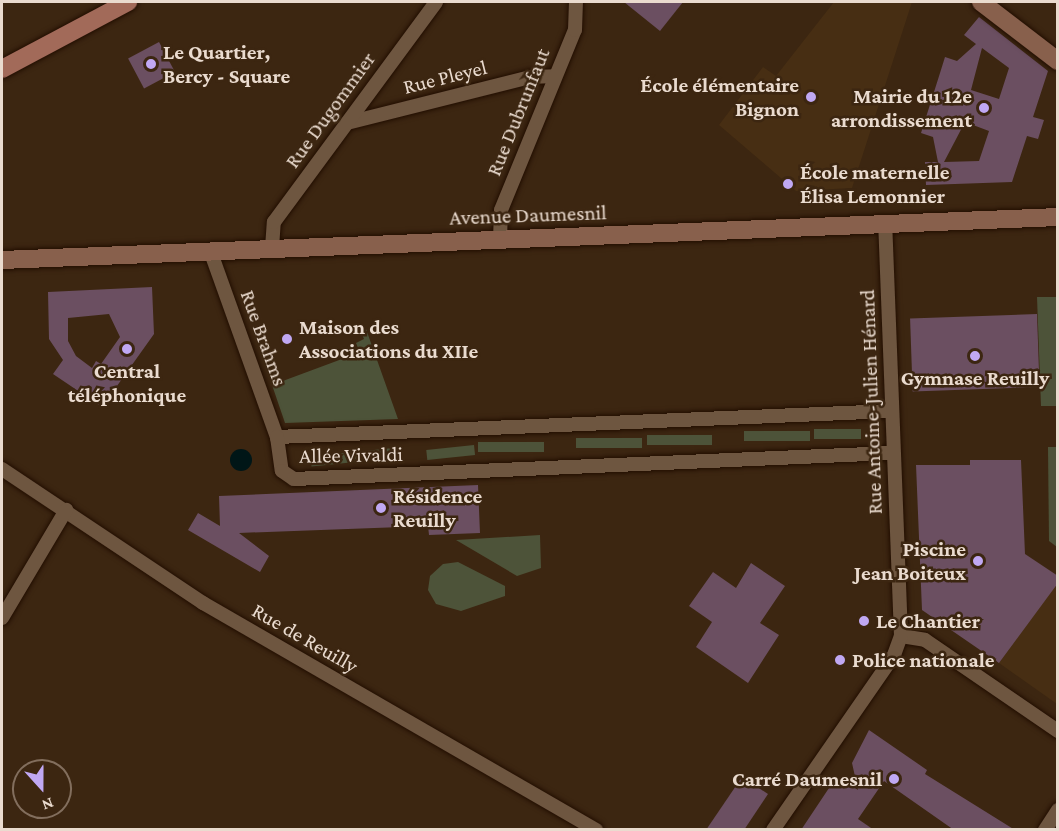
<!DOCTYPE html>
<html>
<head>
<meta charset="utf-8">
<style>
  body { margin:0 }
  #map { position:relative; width:1059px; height:831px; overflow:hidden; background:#3c2611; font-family:"Crimson Pro",serif }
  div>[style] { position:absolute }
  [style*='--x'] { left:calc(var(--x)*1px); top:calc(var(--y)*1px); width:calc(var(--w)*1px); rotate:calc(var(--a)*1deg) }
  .built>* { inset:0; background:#472e13 }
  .green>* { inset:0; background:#4d5339; transform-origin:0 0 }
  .water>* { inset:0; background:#001617 }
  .round { border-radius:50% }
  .building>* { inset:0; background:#6b4f61; transform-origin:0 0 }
  .roads { filter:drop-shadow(0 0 2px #220e00) drop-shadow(0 0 2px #220e00) }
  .street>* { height:14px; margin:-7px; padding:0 7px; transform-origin:7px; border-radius:7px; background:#6e5640 }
  .secondary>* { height:18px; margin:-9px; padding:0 9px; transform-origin:9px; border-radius:9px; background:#88604c }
  .primary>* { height:18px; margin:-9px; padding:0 9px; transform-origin:9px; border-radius:9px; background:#a26a59 }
  .dots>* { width:16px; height:16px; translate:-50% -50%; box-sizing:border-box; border:3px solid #3c2611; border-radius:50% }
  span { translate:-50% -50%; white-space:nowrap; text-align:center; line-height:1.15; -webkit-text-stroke:5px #3c2611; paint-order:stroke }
  .poi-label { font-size:21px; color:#eadbcf; font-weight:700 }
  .left { translate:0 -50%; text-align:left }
  .right { translate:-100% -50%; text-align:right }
  .street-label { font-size:21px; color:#eadbcf }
  .frame { position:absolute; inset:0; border:3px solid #eadbcf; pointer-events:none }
  .north { position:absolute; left:12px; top:759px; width:60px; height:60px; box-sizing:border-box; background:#3c2611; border:2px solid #826e5d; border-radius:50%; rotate:159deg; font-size:16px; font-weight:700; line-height:24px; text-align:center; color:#eadbcf }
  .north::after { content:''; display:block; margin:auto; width:21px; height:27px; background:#c0a8f3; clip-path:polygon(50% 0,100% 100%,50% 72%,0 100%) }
</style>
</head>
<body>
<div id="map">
  <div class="built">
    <i style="clip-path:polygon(834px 2px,912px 2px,852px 188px,796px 191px,719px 125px,763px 67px,776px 76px)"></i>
    <i style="clip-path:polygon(1057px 583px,1057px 704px,999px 663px)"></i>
  </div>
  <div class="green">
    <i style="clip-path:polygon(1037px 297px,1057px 297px,1057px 406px,1041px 406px)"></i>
    <i style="clip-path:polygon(366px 329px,398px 419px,285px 423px,272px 385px,342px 359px,341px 355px,358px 348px,356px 343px,364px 339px,361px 332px)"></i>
    <i style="left:861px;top:429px;width:10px;height:47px;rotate:90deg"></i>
    <i style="left:810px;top:431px;width:10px;height:66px;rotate:90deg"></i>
    <i style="left:712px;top:435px;width:10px;height:65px;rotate:90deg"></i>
    <i style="left:642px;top:438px;width:10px;height:66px;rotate:90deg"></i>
    <i style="left:544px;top:442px;width:10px;height:66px;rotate:90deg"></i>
    <i style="left:474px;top:445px;width:10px;height:48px;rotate:84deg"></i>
    <i style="clip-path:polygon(1048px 447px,1057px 447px,1057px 547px,1049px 541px)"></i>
    <i style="left:393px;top:448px;width:10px;height:83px;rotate:84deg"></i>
    <i style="clip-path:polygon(540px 535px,541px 568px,517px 576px,456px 540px)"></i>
    <i style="clip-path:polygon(458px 562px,505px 586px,505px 596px,461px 611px,436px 604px,428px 590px,430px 576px,443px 564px)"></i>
  </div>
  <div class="water">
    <i class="round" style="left:230px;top:449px;width:22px;height:22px"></i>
  </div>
  <div class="building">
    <i style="clip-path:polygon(624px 2px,683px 2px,660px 31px)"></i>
    <i style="clip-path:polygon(evenodd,979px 17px,1048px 71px,1033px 117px,1044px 120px,1038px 139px,1027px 136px,1012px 182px,926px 185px,925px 162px,938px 162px,933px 137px,921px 133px,940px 73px,945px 57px,957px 61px,976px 44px,964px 35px,979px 17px,982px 48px,1009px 68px,999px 99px,971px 90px,982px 48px,979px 17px,965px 122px,989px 131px,979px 161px,944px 162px,965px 122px)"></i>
    <i style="left:159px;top:42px;width:34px;height:35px;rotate:62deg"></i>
    <i style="clip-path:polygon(evenodd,152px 287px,154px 334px,102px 407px,53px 374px,63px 360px,49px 339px,48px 292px,152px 287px,109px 314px,120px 337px,101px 364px,96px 361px,92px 368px,76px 356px,68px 341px,68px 318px,109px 314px)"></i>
    <i style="left:1037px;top:314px;width:73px;height:127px;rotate:88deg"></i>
    <i style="clip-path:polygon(970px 460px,1021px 460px,1025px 554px,1058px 576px,1058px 583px,999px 663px,922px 610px,916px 465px,970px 465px)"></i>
    <i style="clip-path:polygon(478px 485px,480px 533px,429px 535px,428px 526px,239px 533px,269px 556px,260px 572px,188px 530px,198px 513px,220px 526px,219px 496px)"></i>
    <i style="clip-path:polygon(751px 563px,785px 586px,760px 623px,779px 635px,748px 683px,696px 647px,712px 622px,689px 606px,713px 572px,736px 588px)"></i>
    <i style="clip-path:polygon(869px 730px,927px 770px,925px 774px,1015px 830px,954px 830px,884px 781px,858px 819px,874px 830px,801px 830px,837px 776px,858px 790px,852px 763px)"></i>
    <i style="clip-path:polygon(742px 777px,768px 794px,744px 830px,706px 830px)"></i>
  </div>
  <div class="roads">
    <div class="street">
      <i style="--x:347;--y:123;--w:189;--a:-14.1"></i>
      <i style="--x:530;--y:77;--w:25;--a:-2"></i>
      <i style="--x:500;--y:239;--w:29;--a:-88"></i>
      <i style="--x:501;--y:210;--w:195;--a:-67.7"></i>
      <i style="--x:575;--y:30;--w:28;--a:-88"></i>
      <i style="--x:272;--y:248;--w:26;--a:-86"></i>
      <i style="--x:274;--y:222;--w:273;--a:-53.6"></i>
      <i style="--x:211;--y:253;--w:195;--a:70.3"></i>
      <i style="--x:892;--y:411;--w:616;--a:177.58"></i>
      <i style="--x:277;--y:437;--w:34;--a:82"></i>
      <i style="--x:282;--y:471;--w:14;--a:34"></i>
      <i style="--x:294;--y:479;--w:600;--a:-2.49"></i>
      <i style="--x:2;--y:469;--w:242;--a:33.7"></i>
      <i style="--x:203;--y:603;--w:454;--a:30"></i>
      <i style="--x:2;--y:618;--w:126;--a:-59.3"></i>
      <i style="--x:901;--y:636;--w:24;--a:9"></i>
      <i style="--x:925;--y:640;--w:161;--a:34.4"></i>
      <i style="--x:773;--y:830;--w:213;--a:-55.3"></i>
      <i style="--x:894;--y:655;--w:20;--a:-70"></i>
      <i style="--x:901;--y:636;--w:414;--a:-92.2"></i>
      <i style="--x:1045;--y:830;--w:24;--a:-57"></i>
    </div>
    <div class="secondary">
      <i style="--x:981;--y:2;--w:97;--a:37.5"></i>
      <i style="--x:2;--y:260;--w:1057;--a:-2.33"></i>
    </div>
    <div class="primary">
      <i style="--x:2;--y:69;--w:143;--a:-28"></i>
    </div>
  </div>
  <div class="dots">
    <i style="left:151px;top:64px;background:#c0a8f3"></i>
    <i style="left:811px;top:97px;background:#c0a8f3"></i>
    <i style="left:984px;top:108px;background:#c0a8f3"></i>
    <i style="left:788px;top:184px;background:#c0a8f3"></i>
    <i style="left:287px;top:339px;background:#c0a8f3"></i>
    <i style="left:127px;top:349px;background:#c0a8f3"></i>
    <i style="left:975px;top:356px;background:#c0a8f3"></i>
    <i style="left:381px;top:508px;background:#c0a8f3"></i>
    <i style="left:978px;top:561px;background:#c0a8f3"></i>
    <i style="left:864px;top:621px;background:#c0a8f3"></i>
    <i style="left:840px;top:660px;background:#c0a8f3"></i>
    <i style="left:894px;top:779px;background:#c0a8f3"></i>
  </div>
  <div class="poi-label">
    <span class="left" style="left:163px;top:64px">Le Quartier,<br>Bercy - Square</span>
    <span class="right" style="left:799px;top:97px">École élémentaire<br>Bignon</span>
    <span class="right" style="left:972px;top:108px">Mairie du 12e<br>arrondissement</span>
    <span class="left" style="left:800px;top:184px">École maternelle<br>Élisa Lemonnier</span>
    <span class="left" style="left:299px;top:339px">Maison des<br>Associations du XIIe</span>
    <span style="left:127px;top:383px">Central<br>téléphonique</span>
    <span style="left:975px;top:378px">Gymnase Reuilly</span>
    <span class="left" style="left:393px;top:508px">Résidence<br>Reuilly</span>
    <span class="right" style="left:966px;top:561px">Piscine<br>Jean Boiteux</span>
    <span class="left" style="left:876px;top:621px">Le Chantier</span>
    <span class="left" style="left:852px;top:660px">Police nationale</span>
    <span class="right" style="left:882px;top:779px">Carré Daumesnil</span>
  </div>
  <div class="street-label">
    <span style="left:445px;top:77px;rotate:-14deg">Rue Pleyel</span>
    <span style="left:330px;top:110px;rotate:-54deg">Rue Dugommier</span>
    <span style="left:518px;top:112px;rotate:-68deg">Rue Dubrunfaut</span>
    <span style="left:528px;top:215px;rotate:-2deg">Avenue Daumesnil</span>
    <span style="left:264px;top:338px;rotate:70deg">Rue Brahms</span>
    <span style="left:871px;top:402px;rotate:-92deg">Rue Antoine-Julien Hénard</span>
    <span style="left:351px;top:455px;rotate:-1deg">Allée Vivaldi</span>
    <span style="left:305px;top:638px;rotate:30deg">Rue de Reuilly</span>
  </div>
  <div class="frame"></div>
  <div class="north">N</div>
</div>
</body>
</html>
